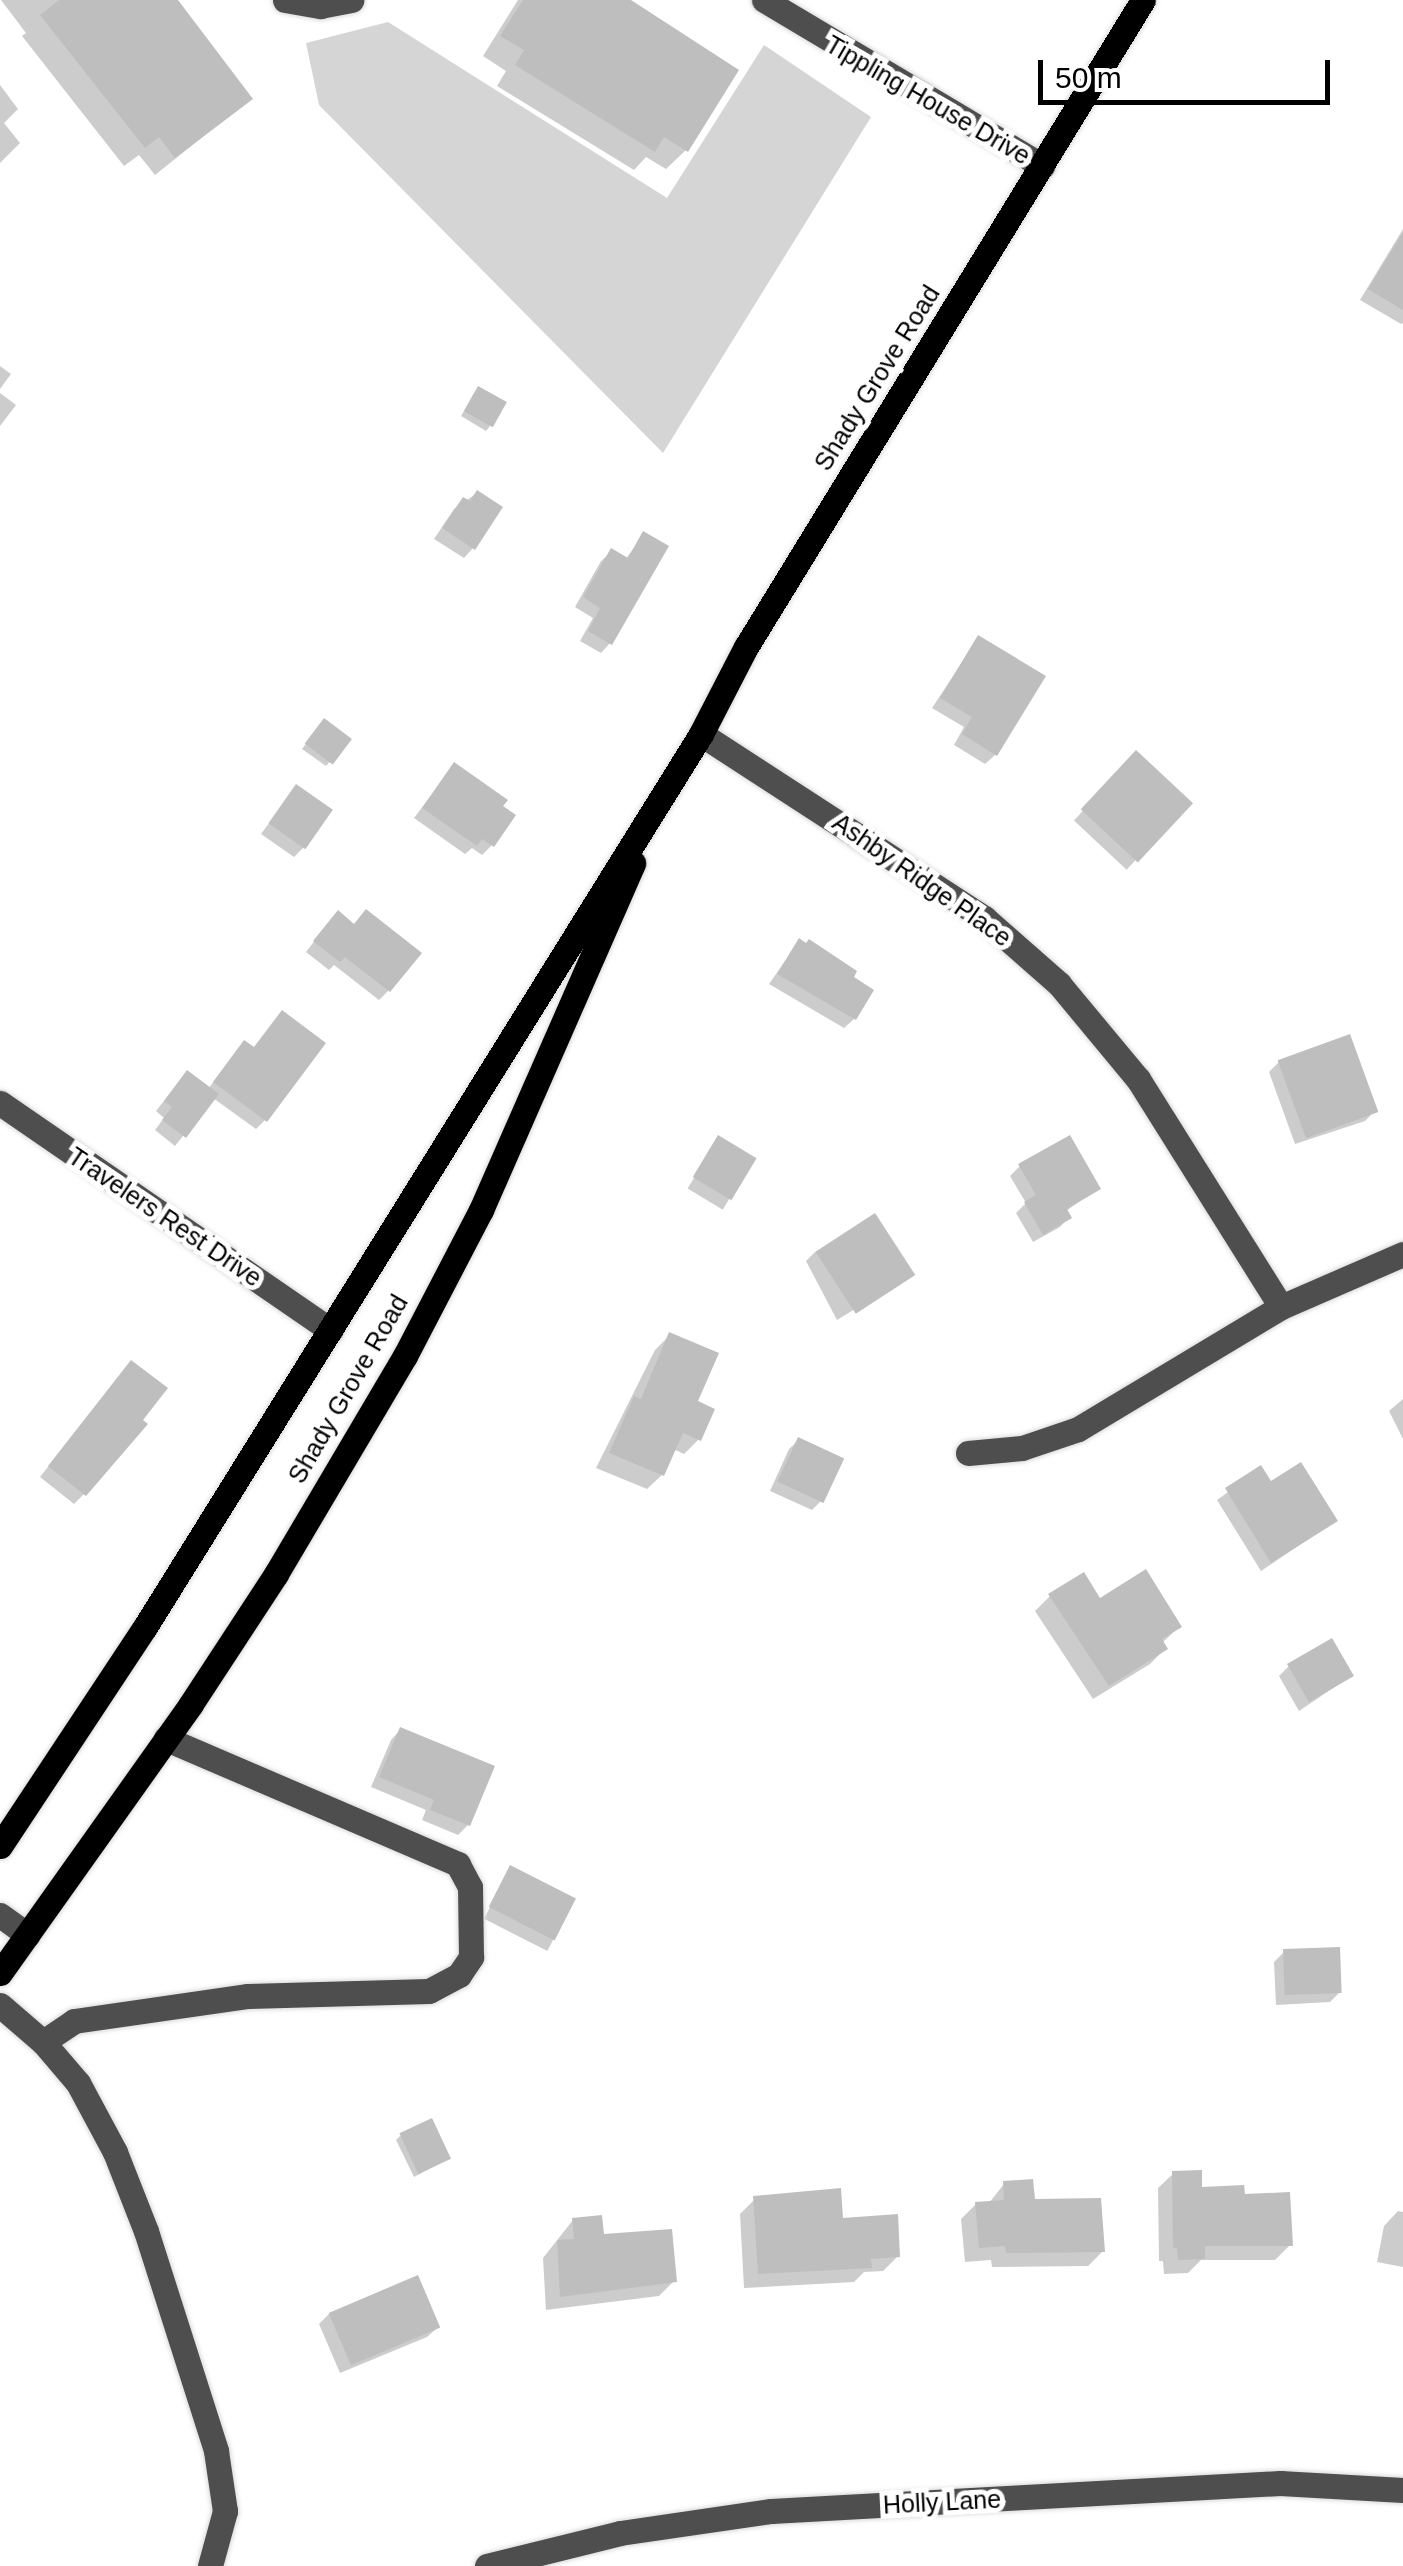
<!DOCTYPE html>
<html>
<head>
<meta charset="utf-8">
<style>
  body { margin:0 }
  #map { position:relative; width:1403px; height:2566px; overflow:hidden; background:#fff; font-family:Helvetica,sans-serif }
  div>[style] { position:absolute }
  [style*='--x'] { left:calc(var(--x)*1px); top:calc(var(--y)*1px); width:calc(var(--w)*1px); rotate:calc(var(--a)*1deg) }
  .green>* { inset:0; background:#d5d5d5 }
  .shadow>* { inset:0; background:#0003; transform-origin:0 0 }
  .building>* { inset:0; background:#bebebe; transform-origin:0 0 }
  .roads { filter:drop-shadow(0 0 2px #dbdbdb) drop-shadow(0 0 2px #dbdbdb) }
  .minor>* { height:25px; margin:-12.5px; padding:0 12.5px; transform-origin:12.5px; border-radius:12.5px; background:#4e4e4e }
  .major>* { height:25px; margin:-12.5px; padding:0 12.5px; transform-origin:12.5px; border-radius:12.5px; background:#000 }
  span { translate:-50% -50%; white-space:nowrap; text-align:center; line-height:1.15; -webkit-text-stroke:10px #fff; paint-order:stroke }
  .street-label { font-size:25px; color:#000 }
  .scale { position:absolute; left:1038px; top:60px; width:292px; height:45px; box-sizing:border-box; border:5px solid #000; border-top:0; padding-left:12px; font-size:30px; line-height:35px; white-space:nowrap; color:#000; -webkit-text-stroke:8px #fff; paint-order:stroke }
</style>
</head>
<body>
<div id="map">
  <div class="green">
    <i style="clip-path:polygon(388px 22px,667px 198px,764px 45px,871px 117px,663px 453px,319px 105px,306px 43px)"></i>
  </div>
  <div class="shadow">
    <i style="clip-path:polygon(1px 0,175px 0,250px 99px,155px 175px,139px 155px,124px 166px,22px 36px,26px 33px)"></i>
    <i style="clip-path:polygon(518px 0,620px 0,686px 150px,666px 169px,646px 157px,634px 170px,497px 86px,506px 71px,483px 56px)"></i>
    <i style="clip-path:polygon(0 85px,18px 109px,4px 123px,20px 143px,0 163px)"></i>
    <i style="clip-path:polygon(1403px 229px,1403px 323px,1401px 324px,1360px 300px)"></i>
    <i style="clip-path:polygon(0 366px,11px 374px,0 389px)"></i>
    <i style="clip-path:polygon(0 393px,16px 405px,0 426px)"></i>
    <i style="clip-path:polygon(474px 393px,490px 426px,486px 431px,461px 416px)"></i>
    <i style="clip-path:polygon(477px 493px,473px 548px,464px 558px,434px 539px,454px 509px)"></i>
    <i style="clip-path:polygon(644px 534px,610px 643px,601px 653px,580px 641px,593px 618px,575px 607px,601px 561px,611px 552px,625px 560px)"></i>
    <i style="clip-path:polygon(978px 638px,995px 755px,985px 764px,954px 745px,964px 727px,932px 708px)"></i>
    <i style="clip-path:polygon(320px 725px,349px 740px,326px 766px,302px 749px)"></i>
    <i style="left:1136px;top:754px;width:72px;height:91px;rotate:43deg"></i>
    <i style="clip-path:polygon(454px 765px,500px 807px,492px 845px,482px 855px,472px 848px,465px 854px,414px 818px)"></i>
    <i style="clip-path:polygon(296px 787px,303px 848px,294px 857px,261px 834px)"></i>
    <i style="clip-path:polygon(328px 923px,389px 990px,379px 1000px,334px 965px,329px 970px,306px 952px)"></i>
    <i style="clip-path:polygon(799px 941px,850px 978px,854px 1019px,844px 1028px,769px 984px)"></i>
    <i style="clip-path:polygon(282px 1013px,265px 1120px,256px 1129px,213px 1098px,175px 1146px,155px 1130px,164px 1118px,156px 1111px,178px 1083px,208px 1089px,235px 1053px,253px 1049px)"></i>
    <i style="clip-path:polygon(1279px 1062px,1375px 1111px,1365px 1121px,1295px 1144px,1269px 1072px)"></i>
    <i style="left:718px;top:1138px;width:41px;height:59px;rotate:31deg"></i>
    <i style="clip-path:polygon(1020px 1166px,1098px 1188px,1066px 1211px,1069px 1217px,1060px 1227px,1033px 1242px,1016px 1213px,1026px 1203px,1010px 1176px)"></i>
    <i style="clip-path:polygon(815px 1252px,912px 1274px,837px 1320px,806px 1261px)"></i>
    <i style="clip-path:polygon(670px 1335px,695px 1402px,699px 1439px,684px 1454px,673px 1449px,662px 1475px,647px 1489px,596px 1468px,655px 1350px)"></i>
    <i style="clip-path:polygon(122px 1373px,84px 1494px,74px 1504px,40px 1477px)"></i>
    <i style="clip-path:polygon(1403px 1399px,1403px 1439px,1389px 1411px)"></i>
    <i style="clip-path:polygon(799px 1440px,821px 1501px,812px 1510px,770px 1491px,789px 1449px)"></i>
    <i style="clip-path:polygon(1260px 1469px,1270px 1484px,1335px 1521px,1261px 1571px,1217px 1500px)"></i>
    <i style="clip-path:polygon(1050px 1596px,1099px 1601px,1179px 1627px,1162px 1643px,1165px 1649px,1150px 1664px,1093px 1699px,1035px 1611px)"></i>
    <i style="clip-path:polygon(1288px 1667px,1351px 1676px,1299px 1711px,1279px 1676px)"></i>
    <i style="clip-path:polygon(400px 1730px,468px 1825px,458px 1835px,422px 1820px,426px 1810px,371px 1787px,391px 1740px)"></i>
    <i style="left:510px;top:1868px;width:71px;height:57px;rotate:27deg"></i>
    <i style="clip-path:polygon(1284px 1952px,1340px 1992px,1330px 2002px,1276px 2005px,1274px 1962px)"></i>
    <i style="clip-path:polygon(400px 2136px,448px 2159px,414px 2177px,396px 2140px)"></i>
    <i style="clip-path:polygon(1173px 2174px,1200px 2190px,1243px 2197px,1290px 2245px,1275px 2260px,1201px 2260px,1188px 2273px,1164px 2274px,1163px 2261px,1159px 2261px,1158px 2188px)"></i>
    <i style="clip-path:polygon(1004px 2184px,1033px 2202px,1103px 2251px,1088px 2266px,992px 2267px,991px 2260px,965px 2262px,961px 2219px,976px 2204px,989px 2203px)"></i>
    <i style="clip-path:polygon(755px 2199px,840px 2220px,898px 2256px,883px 2271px,864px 2272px,854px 2282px,744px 2288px,740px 2214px)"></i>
    <i style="clip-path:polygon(1398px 2211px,1403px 2212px,1403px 2267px,1377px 2262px,1384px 2226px)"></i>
    <i style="clip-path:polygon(573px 2220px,602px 2237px,674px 2281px,659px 2296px,546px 2310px,543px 2258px)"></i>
    <i style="clip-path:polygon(329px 2314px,437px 2328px,427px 2337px,340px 2373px,319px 2324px)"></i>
  </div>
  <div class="building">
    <i style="clip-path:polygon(59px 0,178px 0,253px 99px,175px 158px,159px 137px,145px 148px,40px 15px)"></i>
    <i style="clip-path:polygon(523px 0,631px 0,739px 70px,688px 152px,664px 137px,655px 152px,515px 65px,524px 50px,500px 36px)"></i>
    <i style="clip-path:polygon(1403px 232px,1403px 310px,1368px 289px)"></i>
    <i style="left:478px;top:386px;width:33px;height:29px;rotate:29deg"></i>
    <i style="clip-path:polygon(477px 490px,503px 507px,475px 550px,442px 528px,463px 497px,470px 501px)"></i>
    <i style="clip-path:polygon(643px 531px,669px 546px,612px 645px,588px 631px,600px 608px,583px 597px,611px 548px,628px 558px)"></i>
    <i style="clip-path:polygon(978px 635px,1046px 676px,997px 756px,962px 734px,972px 717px,940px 698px)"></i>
    <i style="left:324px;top:718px;width:35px;height:32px;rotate:37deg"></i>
    <i style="left:1136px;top:750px;width:78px;height:81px;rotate:43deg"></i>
    <i style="clip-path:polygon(454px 762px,508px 800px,503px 806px,516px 815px,494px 847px,482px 839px,477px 846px,422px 808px)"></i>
    <i style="left:296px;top:784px;width:45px;height:48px;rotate:35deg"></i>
    <i style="clip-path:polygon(366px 909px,422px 953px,390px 992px,345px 957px,340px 962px,313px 941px,338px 910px,354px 924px)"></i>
    <i style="clip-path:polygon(799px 938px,806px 943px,809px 939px,857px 971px,854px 977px,874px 990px,856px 1020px,777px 974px)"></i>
    <i style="clip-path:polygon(282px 1010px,326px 1043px,267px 1122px,213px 1082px,244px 1040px,254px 1047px)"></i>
    <i style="left:1350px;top:1034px;width:83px;height:77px;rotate:70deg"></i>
    <i style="clip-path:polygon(187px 1070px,219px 1094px,186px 1138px,162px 1120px,172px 1107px,164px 1101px)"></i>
    <i style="left:718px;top:1135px;width:45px;height:49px;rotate:31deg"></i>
    <i style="clip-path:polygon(1070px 1135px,1101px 1189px,1067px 1209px,1072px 1218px,1043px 1235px,1024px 1202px,1036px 1195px,1018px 1164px)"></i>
    <i style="left:875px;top:1213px;width:74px;height:71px;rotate:57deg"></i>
    <i style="clip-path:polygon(669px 1332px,719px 1353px,698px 1401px,715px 1409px,701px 1441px,683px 1433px,664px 1476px,609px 1453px,634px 1396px,641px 1399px)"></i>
    <i style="clip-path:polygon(131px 1360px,168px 1388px,143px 1420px,148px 1424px,86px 1496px,48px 1466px)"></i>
    <i style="left:798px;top:1437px;width:51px;height:49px;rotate:25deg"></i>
    <i style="clip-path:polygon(1301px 1462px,1338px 1521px,1271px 1563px,1225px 1488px,1261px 1465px,1271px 1481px)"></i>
    <i style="clip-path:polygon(1146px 1569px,1182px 1627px,1162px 1639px,1168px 1649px,1109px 1686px,1048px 1594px,1084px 1572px,1100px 1598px)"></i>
    <i style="left:1332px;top:1638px;width:44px;height:52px;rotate:60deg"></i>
    <i style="clip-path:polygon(400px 1727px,495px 1766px,470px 1826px,430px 1810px,434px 1800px,379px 1777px)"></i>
    <i style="left:510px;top:1865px;width:74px;height:47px;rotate:27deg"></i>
    <i style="left:1340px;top:1947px;width:46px;height:57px;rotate:88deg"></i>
    <i style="left:432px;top:2118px;width:45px;height:36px;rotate:65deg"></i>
    <i style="clip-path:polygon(1202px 2170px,1202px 2187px,1244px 2185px,1245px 2194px,1290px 2192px,1293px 2246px,1205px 2246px,1205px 2259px,1178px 2260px,1177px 2248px,1173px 2248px,1172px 2171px)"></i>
    <i style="clip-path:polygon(1033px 2179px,1035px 2199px,1101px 2198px,1105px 2252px,1006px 2253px,1005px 2246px,979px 2248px,975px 2202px,1004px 2200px,1003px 2181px)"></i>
    <i style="clip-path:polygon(841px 2188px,843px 2218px,898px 2214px,900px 2257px,871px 2259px,872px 2268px,758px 2274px,753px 2196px)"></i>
    <i style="clip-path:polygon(602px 2215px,604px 2234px,672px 2229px,677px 2282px,560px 2297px,557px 2240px,574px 2239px,572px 2218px)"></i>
    <i style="left:418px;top:2275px;width:57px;height:97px;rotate:67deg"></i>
  </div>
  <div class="roads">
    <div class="minor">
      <i style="--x:285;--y:0;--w:36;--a:10"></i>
      <i style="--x:320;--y:6;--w:32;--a:-11"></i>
      <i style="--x:764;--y:0;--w:324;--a:30.8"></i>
      <i style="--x:701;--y:734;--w:338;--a:33"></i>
      <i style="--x:984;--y:918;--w:100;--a:41.3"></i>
      <i style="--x:1059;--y:984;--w:124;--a:50.3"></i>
      <i style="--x:1138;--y:1079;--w:269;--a:57.9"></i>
      <i style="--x:0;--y:1103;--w:401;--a:34.5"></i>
      <i style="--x:968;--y:1453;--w:54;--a:-5.3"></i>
      <i style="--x:1022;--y:1448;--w:59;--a:-18.7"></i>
      <i style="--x:1078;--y:1429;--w:237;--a:-31"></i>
      <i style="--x:1281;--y:1307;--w:133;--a:-23.5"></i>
      <i style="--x:0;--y:1915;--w:34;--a:36"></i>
      <i style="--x:0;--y:2005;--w:57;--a:40.7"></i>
      <i style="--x:43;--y:2042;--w:54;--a:49.5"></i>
      <i style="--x:78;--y:2083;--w:78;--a:61.8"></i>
      <i style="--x:115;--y:2152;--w:85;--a:68.6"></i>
      <i style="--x:146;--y:2231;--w:231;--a:72.3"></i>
      <i style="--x:216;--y:2451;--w:61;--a:81.5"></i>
      <i style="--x:225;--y:2511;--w:57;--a:105.3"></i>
      <i style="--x:43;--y:2042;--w:37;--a:-34"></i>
      <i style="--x:74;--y:2021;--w:176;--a:-8.2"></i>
      <i style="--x:248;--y:1996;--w:181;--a:-1.6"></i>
      <i style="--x:429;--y:1991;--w:34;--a:-28"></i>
      <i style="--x:459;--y:1975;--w:22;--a:-56"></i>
      <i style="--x:471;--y:1957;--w:70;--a:-90.8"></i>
      <i style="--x:470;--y:1887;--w:26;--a:-118"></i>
      <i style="--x:458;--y:1864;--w:318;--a:-156.8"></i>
      <i style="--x:487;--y:2566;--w:137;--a:-13.9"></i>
      <i style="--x:620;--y:2533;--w:153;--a:-8.3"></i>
      <i style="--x:771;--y:2511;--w:510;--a:-3.15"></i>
      <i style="--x:1280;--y:2483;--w:123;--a:3.3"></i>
    </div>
    <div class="major">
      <i style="--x:0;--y:1846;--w:263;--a:-56.5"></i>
      <i style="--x:145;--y:1627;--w:1052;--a:-58.09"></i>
      <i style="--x:701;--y:734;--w:98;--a:-62.7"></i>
      <i style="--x:746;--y:647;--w:759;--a:-58.47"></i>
      <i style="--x:0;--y:1973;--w:330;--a:-54.6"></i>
      <i style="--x:191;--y:1704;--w:155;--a:-56.8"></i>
      <i style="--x:276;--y:1574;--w:253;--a:-59.4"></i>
      <i style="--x:405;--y:1356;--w:165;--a:-62.5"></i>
      <i style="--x:481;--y:1210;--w:379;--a:-66.3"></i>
    </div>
  </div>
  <div class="street-label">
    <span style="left:928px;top:100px;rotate:30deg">Tippling House Drive</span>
    <span style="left:877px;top:378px;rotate:-58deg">Shady Grove Road</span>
    <span style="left:922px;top:880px;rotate:35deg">Ashby Ridge Place</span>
    <span style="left:165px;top:1217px;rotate:34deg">Travelers Rest Drive</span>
    <span style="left:348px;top:1389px;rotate:-60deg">Shady Grove Road</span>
    <span style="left:942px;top:2502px;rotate:-3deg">Holly Lane</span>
  </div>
  <div class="scale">50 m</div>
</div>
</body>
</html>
